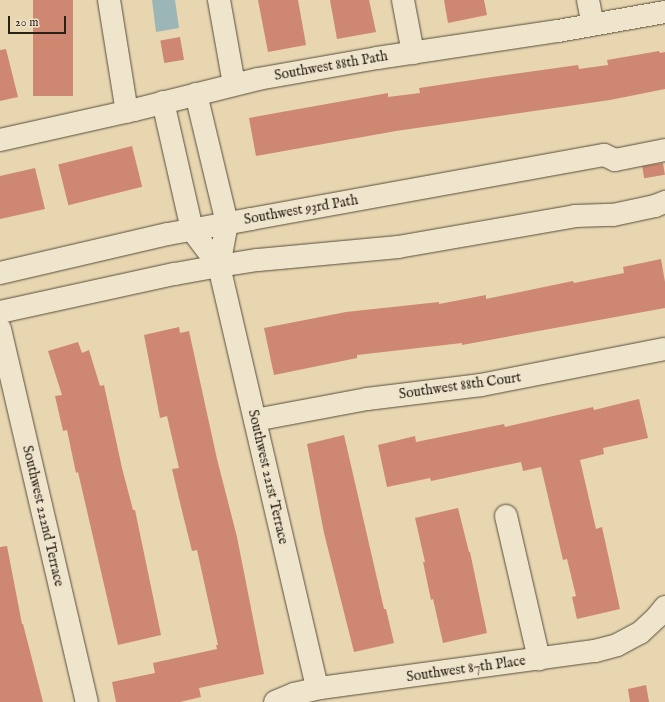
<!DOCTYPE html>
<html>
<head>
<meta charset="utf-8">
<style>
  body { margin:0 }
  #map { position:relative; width:665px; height:702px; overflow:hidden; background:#e7d6b0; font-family:"IM FELL English",serif }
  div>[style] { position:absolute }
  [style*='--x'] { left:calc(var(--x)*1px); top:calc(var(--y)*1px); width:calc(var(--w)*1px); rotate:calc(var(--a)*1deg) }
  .water>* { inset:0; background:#9cb6b7 }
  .building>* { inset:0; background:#ce8771; transform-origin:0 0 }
  .roads { filter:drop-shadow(0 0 1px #584e3d) drop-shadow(0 0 1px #584e3d) }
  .minor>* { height:22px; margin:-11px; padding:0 11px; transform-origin:11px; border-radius:11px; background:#efe4cc }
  span { translate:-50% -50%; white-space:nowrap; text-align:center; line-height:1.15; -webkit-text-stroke:3px #efe4cc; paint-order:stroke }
  .street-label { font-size:14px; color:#292017 }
  .scale { position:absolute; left:8px; top:16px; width:58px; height:18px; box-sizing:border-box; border:2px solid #292017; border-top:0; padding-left:5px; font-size:12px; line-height:14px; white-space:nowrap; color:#292017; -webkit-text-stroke:3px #efe4cc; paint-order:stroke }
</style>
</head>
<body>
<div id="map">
  <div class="water">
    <i style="clip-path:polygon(152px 0,175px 0,179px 28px,156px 32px)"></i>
  </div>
  <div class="building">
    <i style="left:33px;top:0;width:40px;height:96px"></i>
    <i style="clip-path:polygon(258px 0,298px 0,306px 45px,268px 52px)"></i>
    <i style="clip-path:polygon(330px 0,369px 0,376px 32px,337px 39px)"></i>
    <i style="clip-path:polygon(444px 0,484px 0,487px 15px,448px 23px)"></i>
    <i style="left:180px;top:37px;width:23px;height:20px;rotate:80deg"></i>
    <i style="clip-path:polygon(6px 49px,18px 97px,0 101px,0 50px)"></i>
    <i style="clip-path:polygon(659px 51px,660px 53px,665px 52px,665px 89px,610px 100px,396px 131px,256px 156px,249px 118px,388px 93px,388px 97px,420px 93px,419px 88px,499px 76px,578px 65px,579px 69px,608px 65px,607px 60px)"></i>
    <i style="left:132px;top:146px;width:42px;height:76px;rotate:76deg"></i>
    <i style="left:663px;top:163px;width:12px;height:21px;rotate:81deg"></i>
    <i style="clip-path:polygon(35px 168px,45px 209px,0 219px,0 176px)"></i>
    <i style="clip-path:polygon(661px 259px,665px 282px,665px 308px,462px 345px,462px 343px,357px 355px,357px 358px,274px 375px,264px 328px,346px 312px,439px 302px,439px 304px,486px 295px,486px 299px,573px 281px,574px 283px,624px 273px,623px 267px)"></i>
    <i style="clip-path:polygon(179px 327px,180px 333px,189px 331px,217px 459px,237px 537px,264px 674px,199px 688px,201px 697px,180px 702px,116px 702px,112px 682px,155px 673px,153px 663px,217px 649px,216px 645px,218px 645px,197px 550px,192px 551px,181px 507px,172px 469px,179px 468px,167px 416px,160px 418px,144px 335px)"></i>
    <i style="clip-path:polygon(78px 342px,82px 353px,89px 350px,100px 386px,104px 385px,122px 468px,133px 510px,135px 510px,161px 635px,118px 645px,78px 472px,76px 473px,67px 430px,63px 431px,55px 396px,62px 395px,48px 351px)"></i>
    <i style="clip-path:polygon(639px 399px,648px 438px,603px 448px,604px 454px,580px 460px,596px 529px,602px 527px,620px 609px,577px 619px,572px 597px,576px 596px,567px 559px,563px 560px,541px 467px,523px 471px,521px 462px,431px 481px,430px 478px,387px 487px,378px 445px,415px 436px,416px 442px,504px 424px,505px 427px,593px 407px,594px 410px)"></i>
    <i style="clip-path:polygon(344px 435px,384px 609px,386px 609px,394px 643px,354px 652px,324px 533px,307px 444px)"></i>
    <i style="clip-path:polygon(458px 508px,469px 552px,470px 552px,487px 633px,443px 643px,433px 599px,431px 600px,423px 562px,425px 562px,415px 518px)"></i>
    <i style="clip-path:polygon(7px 546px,22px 624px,23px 624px,43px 702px,0 702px,0 547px)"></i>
    <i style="clip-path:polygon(646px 685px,649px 702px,630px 702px,628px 689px)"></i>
  </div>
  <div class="roads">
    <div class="minor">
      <i style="--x:109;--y:0;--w:113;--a:80.9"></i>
      <i style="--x:219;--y:0;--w:85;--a:79.9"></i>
      <i style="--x:403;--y:0;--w:54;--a:79.3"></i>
      <i style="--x:588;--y:0;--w:25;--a:79"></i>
      <i style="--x:196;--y:94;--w:133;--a:76.5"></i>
      <i style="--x:227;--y:223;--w:44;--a:100.5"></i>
      <i style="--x:219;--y:266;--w:433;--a:76.9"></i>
      <i style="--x:163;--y:102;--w:131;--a:77.2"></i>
      <i style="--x:192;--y:230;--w:45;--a:53.1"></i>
      <i style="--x:0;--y:140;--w:137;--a:-12.6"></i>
      <i style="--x:134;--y:110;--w:128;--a:-14"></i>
      <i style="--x:258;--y:79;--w:121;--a:-10"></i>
      <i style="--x:377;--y:58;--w:183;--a:-8.5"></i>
      <i style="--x:558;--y:31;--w:109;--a:-10.1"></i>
      <i style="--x:0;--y:273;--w:172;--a:-13.1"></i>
      <i style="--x:168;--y:234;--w:84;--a:-10.2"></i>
      <i style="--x:251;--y:219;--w:359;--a:-10.3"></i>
      <i style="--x:604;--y:155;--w:12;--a:24"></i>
      <i style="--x:615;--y:160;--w:51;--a:-11.3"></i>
      <i style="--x:0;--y:312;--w:179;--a:-12.3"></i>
      <i style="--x:175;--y:274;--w:45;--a:-10.3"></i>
      <i style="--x:219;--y:266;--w:39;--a:-9"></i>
      <i style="--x:258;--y:260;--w:141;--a:-5.3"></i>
      <i style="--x:398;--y:247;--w:180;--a:-9.9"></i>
      <i style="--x:575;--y:216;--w:38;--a:-2"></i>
      <i style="--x:613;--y:215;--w:43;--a:-12.1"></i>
      <i style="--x:655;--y:206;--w:11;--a:-22"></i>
      <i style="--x:0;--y:329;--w:383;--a:76.9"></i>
      <i style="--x:255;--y:420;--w:114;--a:-10.6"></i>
      <i style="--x:367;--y:399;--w:115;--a:-7"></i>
      <i style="--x:481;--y:385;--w:187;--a:-11.1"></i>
      <i style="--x:506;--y:516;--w:147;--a:77"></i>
      <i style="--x:275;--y:702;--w:21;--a:-23"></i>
      <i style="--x:294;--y:694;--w:27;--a:-13"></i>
      <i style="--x:320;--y:688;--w:277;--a:-7.7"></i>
      <i style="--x:595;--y:651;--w:23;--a:-15"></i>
      <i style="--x:617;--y:645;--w:26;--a:-28"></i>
      <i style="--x:640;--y:633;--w:23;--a:-43"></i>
      <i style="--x:657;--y:617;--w:13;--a:-51"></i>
    </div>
  </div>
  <div class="street-label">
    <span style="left:331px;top:66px;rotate:-10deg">Southwest 88th Path</span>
    <span style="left:301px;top:210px;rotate:-10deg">Southwest 93rd Path</span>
    <span style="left:460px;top:386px;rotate:-8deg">Southwest 88th Court</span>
    <span style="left:268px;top:477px;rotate:77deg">Southwest 221st Terrace</span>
    <span style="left:43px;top:516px;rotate:77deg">Southwest 222nd Terrace</span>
    <span style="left:466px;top:669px;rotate:-8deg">Southwest 87th Place</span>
  </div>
  <div class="scale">20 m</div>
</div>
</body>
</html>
